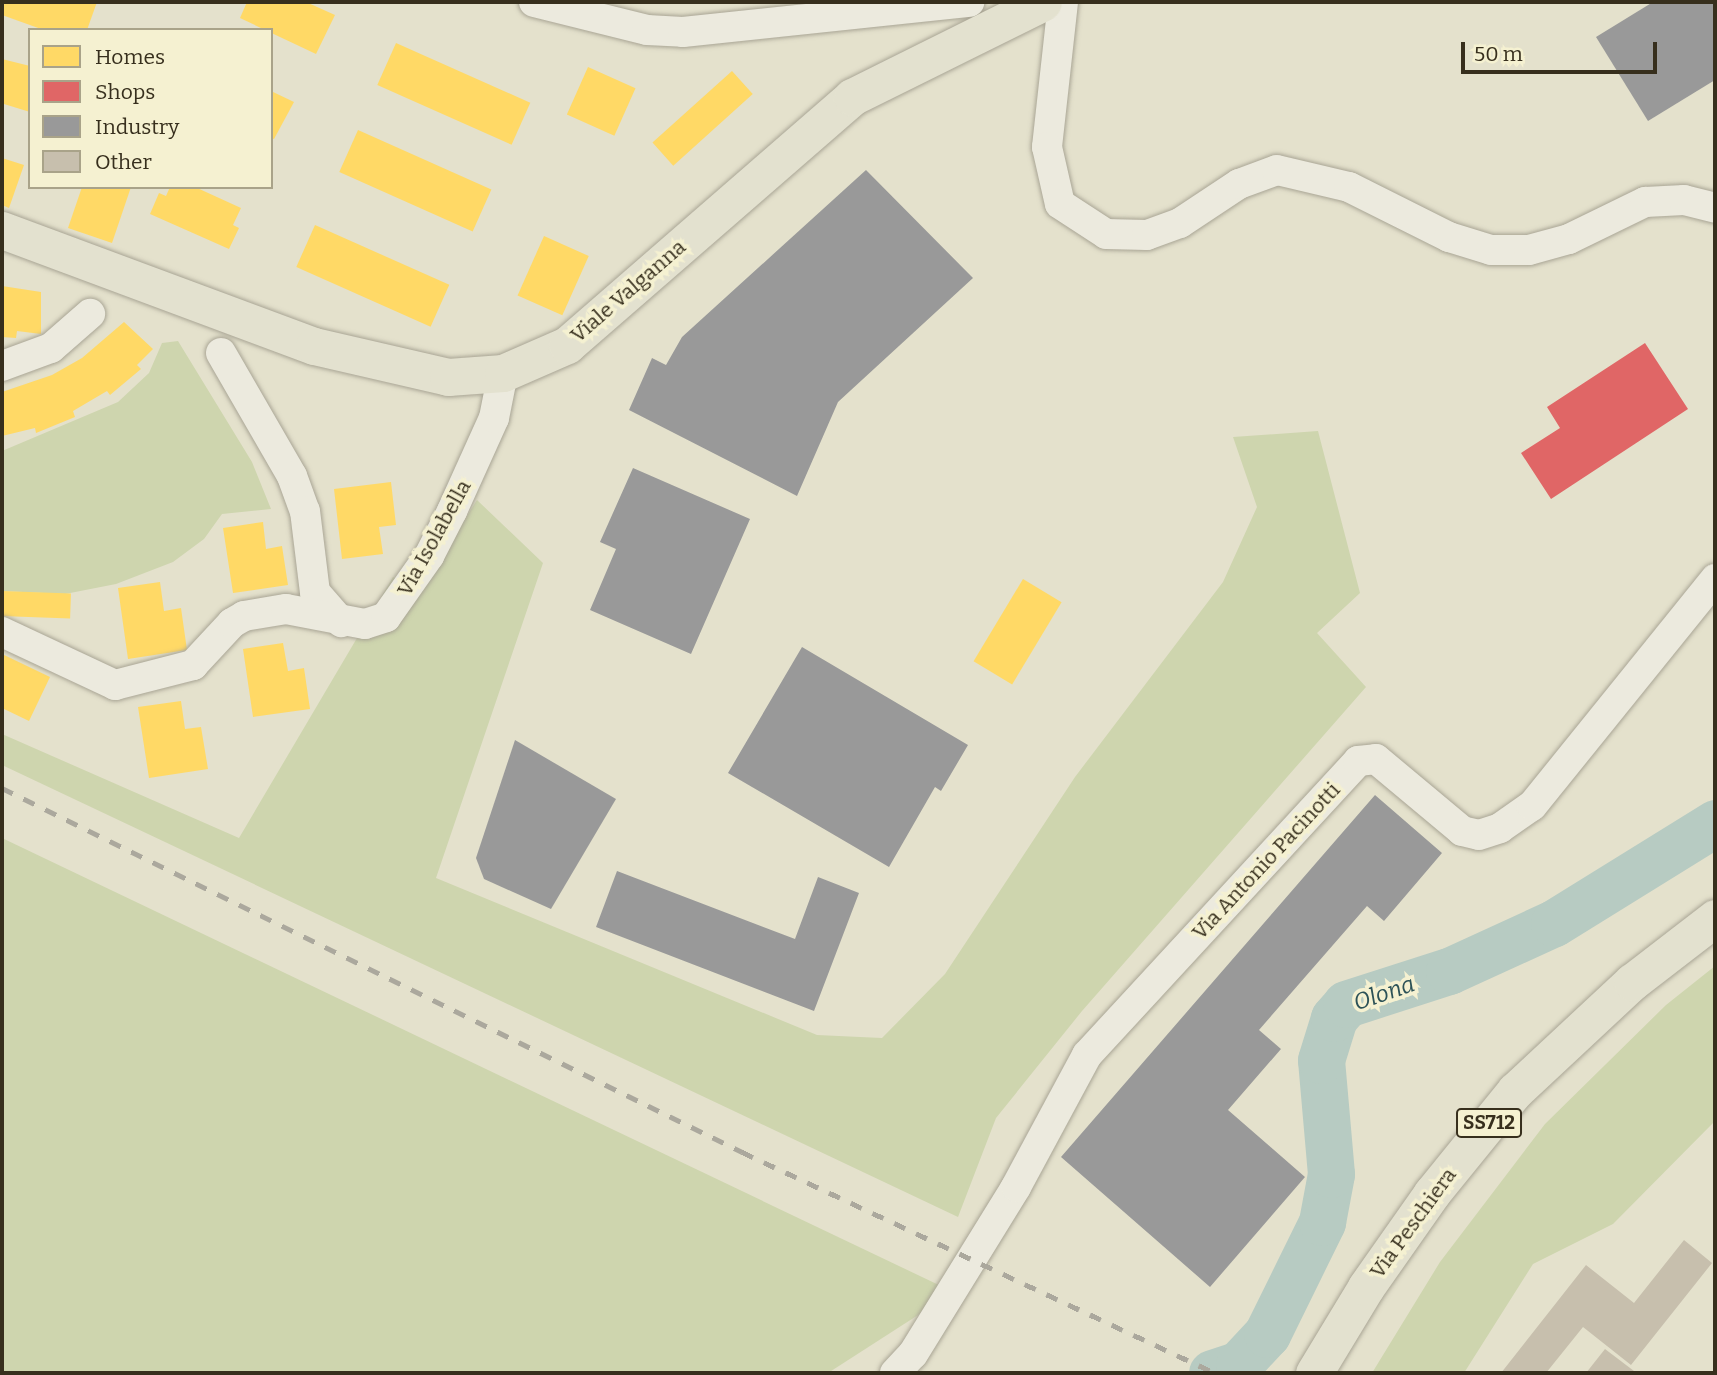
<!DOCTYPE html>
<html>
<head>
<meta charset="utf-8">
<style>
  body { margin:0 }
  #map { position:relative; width:1717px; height:1375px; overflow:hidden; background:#e4e1cc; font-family:Bitter,serif }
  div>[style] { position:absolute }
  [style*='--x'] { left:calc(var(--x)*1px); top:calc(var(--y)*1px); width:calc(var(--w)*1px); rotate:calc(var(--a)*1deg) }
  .green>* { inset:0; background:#ced5ae }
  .homes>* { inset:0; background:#ffd966; transform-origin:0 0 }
  .shops>* { inset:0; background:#e06666 }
  .industry>* { inset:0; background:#999 }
  .river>* { height:47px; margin:-23.5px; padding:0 23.5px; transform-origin:23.5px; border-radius:23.5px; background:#b7cbc2 }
  .building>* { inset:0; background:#c7bfad }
  .roads { filter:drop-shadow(0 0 2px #a9a595) drop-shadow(0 0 2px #a9a595) }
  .minor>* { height:30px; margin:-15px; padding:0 15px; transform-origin:15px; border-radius:15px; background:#eceade }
  .major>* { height:37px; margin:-18.5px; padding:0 18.5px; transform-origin:18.5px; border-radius:18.5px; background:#e3e1cf }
  .rail>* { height:5px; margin-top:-2.5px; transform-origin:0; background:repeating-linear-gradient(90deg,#aba89d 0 12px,transparent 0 24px) }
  span { translate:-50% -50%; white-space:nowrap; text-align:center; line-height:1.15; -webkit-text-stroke:7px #f5f1d1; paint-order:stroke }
  .shield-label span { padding:2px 5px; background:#f5f1d1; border:2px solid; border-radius:5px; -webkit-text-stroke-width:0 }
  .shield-label { font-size:19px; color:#372f1d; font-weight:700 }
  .street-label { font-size:21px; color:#372f1d }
  .water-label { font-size:23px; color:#2c5257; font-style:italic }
  .frame { position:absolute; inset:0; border:4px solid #372f1d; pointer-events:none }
  .legend { position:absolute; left:28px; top:28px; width:245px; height:161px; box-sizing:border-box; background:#f5f1d1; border:2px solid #a9a389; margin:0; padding:9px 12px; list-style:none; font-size:21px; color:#372f1d }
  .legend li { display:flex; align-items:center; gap:14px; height:35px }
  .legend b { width:35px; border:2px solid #a9a389 }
  .scale { position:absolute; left:1461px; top:42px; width:196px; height:32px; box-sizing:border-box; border:4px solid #372f1d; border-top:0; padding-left:9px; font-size:21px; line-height:24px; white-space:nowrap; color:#372f1d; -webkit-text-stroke:5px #f5f1d1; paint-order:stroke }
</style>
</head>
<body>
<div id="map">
  <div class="green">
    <i style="clip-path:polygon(178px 341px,252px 462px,271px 509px,222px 514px,204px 539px,173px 562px,116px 584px,65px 594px,2px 591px,2px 451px,118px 402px,149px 373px,162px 343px)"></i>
    <i style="clip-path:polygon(1318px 431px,1360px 593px,1317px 633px,1366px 687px,1082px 1011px,996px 1118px,958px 1217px,2px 765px,2px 734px,239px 838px,393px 577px,420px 591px,477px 500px,543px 563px,436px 878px,817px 1035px,882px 1038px,945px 974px,1075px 777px,1223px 582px,1257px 507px,1233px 437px)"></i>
    <i style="clip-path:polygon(2px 838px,943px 1287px,929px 1308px,828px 1373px,2px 1373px)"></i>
    <i style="clip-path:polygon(1715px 966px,1715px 1121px,1613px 1224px,1533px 1264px,1464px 1373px,1372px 1373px,1440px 1262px,1545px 1124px,1666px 1005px)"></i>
  </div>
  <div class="homes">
    <i style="clip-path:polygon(2px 2px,97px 2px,87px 30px,41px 29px,2px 15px)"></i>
    <i style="clip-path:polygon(247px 2px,306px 2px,335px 15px,316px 54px,240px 18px)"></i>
    <i style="left:396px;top:43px;width:147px;height:46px;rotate:24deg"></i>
    <i style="clip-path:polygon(2px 59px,30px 66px,30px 112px,4px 104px,2px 109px)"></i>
    <i style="left:588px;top:67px;width:52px;height:52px;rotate:24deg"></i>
    <i style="left:732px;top:71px;width:31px;height:107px;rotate:48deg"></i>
    <i style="clip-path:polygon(271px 91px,294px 102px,274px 139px,271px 138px)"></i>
    <i style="left:358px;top:130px;width:146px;height:46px;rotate:24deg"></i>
    <i style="clip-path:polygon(2px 158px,24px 165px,9px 208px,2px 205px)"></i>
    <i style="clip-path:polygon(82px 187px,131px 187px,112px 243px,68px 228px)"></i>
    <i style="clip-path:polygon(170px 187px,195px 187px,241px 208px,233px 225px,239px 228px,229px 249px,150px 214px,159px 193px,166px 196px)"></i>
    <i style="left:315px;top:225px;width:147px;height:46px;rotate:24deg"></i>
    <i style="left:544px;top:236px;width:49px;height:65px;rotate:24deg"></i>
    <i style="clip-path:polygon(2px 286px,41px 292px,41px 334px,17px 331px,16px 338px,2px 337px)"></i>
    <i style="clip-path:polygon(124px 322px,153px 349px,137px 365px,141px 369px,110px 395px,107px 391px,73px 411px,75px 417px,36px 433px,35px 428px,2px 436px,2px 392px,52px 375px,82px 358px)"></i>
    <i style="clip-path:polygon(391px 482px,396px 525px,379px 527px,383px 554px,342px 559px,334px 489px)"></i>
    <i style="clip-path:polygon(263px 522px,266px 549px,282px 546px,288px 585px,233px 593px,223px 528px)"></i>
    <i style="left:1023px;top:579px;width:45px;height:96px;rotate:31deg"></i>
    <i style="clip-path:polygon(160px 582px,164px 611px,181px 608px,187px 650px,128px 659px,118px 588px)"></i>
    <i style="left:2px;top:591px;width:69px;height:25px;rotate:2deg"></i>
    <i style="clip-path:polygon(283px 643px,288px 671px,304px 668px,310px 709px,253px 717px,243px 649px)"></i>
    <i style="clip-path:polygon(2px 654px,50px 677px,29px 721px,2px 708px)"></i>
    <i style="clip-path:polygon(181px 701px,185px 729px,201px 727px,208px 769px,149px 778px,138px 707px)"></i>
  </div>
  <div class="shops">
    <i style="clip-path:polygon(1645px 343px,1688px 409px,1551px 499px,1521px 453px,1560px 428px,1547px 407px)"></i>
  </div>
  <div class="industry">
    <i style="clip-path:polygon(1653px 2px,1715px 2px,1715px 80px,1648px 121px,1596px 37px)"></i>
    <i style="clip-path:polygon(866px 170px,973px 278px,838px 402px,797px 496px,629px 410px,652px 358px,666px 365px,682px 337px)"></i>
    <i style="clip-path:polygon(633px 468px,750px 519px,691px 654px,590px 610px,616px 549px,600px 542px)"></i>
    <i style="clip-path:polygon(802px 647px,968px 745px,941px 791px,935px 787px,889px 867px,728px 773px)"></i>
    <i style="clip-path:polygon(515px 740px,616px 799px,551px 909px,484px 879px,476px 858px)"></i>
    <i style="clip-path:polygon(1375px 795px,1442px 853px,1384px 921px,1367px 906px,1259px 1030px,1281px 1049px,1228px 1110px,1305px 1177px,1210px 1287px,1061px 1157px)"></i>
    <i style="clip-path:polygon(617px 871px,795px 939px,818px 877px,859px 893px,814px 1011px,596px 927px)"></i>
  </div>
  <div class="river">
    <i style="--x:1212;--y:1373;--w:28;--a:-18"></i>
    <i style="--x:1239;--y:1364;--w:41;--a:-47"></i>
    <i style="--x:1267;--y:1334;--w:125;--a:-63.8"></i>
    <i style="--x:1322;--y:1222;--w:49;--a:-79.4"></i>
    <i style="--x:1331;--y:1174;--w:114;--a:-95"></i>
    <i style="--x:1321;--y:1060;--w:44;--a:-72.8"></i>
    <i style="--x:1334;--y:1018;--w:18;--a:-49"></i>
    <i style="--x:1346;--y:1004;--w:108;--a:-17.8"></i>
    <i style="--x:1449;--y:971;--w:115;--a:-24.6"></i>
    <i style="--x:1554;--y:923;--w:190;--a:-31.8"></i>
  </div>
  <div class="building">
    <i style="clip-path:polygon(1684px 1240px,1712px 1263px,1631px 1365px,1583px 1327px,1546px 1373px,1501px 1373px,1586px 1265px,1634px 1303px)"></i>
    <i style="clip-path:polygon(1605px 1349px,1634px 1371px,1632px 1373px,1586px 1373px)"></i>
  </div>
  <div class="roads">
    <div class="minor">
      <i style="--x:534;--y:2;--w:116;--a:13.9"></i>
      <i style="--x:647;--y:30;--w:36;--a:3"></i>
      <i style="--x:683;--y:32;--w:288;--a:-6"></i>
      <i style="--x:1063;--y:2;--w:146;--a:96.3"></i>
      <i style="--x:1047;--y:147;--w:58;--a:77.2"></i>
      <i style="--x:1060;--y:204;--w:55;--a:33.1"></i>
      <i style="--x:1106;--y:234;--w:41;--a:1.4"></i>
      <i style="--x:1147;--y:235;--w:35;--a:-20"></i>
      <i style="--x:1180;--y:223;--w:71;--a:-33.5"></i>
      <i style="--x:1239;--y:184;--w:40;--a:-20.2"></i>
      <i style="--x:1277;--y:170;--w:74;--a:13.3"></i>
      <i style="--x:1349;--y:187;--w:112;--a:26.6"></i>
      <i style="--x:1449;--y:237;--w:44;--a:17.2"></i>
      <i style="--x:1491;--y:250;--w:38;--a:0"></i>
      <i style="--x:1529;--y:250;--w:41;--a:-15.4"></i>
      <i style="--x:1569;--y:239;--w:85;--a:-26"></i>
      <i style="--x:1645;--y:202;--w:39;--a:-3"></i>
      <i style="--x:1684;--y:200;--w:32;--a:14"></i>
      <i style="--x:221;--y:353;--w:142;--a:60"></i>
      <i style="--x:292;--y:476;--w:37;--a:70"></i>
      <i style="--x:305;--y:511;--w:82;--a:83"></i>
      <i style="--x:315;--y:592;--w:40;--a:49"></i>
      <i style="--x:2;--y:366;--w:52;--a:-20.2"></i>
      <i style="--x:51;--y:348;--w:52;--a:-41.1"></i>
      <i style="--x:2;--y:632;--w:125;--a:25.1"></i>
      <i style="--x:115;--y:685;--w:81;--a:-14.4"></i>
      <i style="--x:193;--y:665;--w:57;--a:-47.1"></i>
      <i style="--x:232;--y:623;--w:14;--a:-30"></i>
      <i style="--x:244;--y:616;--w:43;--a:-9.5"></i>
      <i style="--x:286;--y:609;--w:80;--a:10.8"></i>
      <i style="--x:365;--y:624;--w:22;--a:-18"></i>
      <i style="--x:386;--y:617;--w:75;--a:-54.8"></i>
      <i style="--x:429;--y:556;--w:51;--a:-62.9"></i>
      <i style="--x:452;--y:511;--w:102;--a:-65.7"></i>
      <i style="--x:494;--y:418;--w:46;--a:-78.7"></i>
      <i style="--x:895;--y:1373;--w:26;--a:-47"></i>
      <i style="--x:913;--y:1354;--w:196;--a:-58.3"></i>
      <i style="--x:1016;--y:1187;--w:150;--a:-61.7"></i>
      <i style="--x:1087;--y:1055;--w:400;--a:-47.3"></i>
      <i style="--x:1358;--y:761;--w:18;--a:-6"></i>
      <i style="--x:1376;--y:759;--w:112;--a:39.9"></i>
      <i style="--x:1462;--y:831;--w:17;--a:13"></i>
      <i style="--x:1479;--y:835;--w:22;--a:-18"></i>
      <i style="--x:1500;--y:828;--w:39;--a:-35"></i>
      <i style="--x:1532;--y:806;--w:292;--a:-51.1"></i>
    </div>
    <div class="major">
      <i style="--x:2;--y:230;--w:333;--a:20.4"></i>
      <i style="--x:314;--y:346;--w:138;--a:13"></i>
      <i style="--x:448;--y:377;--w:55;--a:-4.2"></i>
      <i style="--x:503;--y:373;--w:70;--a:-23.6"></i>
      <i style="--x:567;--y:345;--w:378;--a:-41"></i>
      <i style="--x:852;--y:97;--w:213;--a:-26.4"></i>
      <i style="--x:1314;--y:1373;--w:100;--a:-58.8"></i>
      <i style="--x:1366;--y:1287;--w:115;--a:-54.9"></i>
      <i style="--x:1432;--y:1193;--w:132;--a:-50.9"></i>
      <i style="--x:1515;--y:1091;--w:160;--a:-43"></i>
      <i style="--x:1632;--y:982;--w:105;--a:-37.6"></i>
    </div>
  </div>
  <div class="rail">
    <i style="--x:2;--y:788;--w:825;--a:26.19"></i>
    <i style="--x:742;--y:1152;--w:522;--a:25.04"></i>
  </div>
  <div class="shield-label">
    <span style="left:1489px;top:1123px">SS712</span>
  </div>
  <div class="street-label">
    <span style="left:628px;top:291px;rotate:-41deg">Viale Valganna</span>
    <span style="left:434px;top:538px;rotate:-61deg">Via Isolabella</span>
    <span style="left:1266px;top:861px;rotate:-47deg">Via Antonio Pacinotti</span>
    <span style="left:1413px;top:1223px;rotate:-54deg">Via Peschiera</span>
  </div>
  <div class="water-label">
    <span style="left:1384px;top:993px;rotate:-19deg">Olona</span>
  </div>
  <div class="frame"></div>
  <ul class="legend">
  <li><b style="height:19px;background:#ffd966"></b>Homes</li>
  <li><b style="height:19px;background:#e06666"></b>Shops</li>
  <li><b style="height:19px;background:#999"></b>Industry</li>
  <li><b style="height:19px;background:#c7bfad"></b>Other</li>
  </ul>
  <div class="scale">50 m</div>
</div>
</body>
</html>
